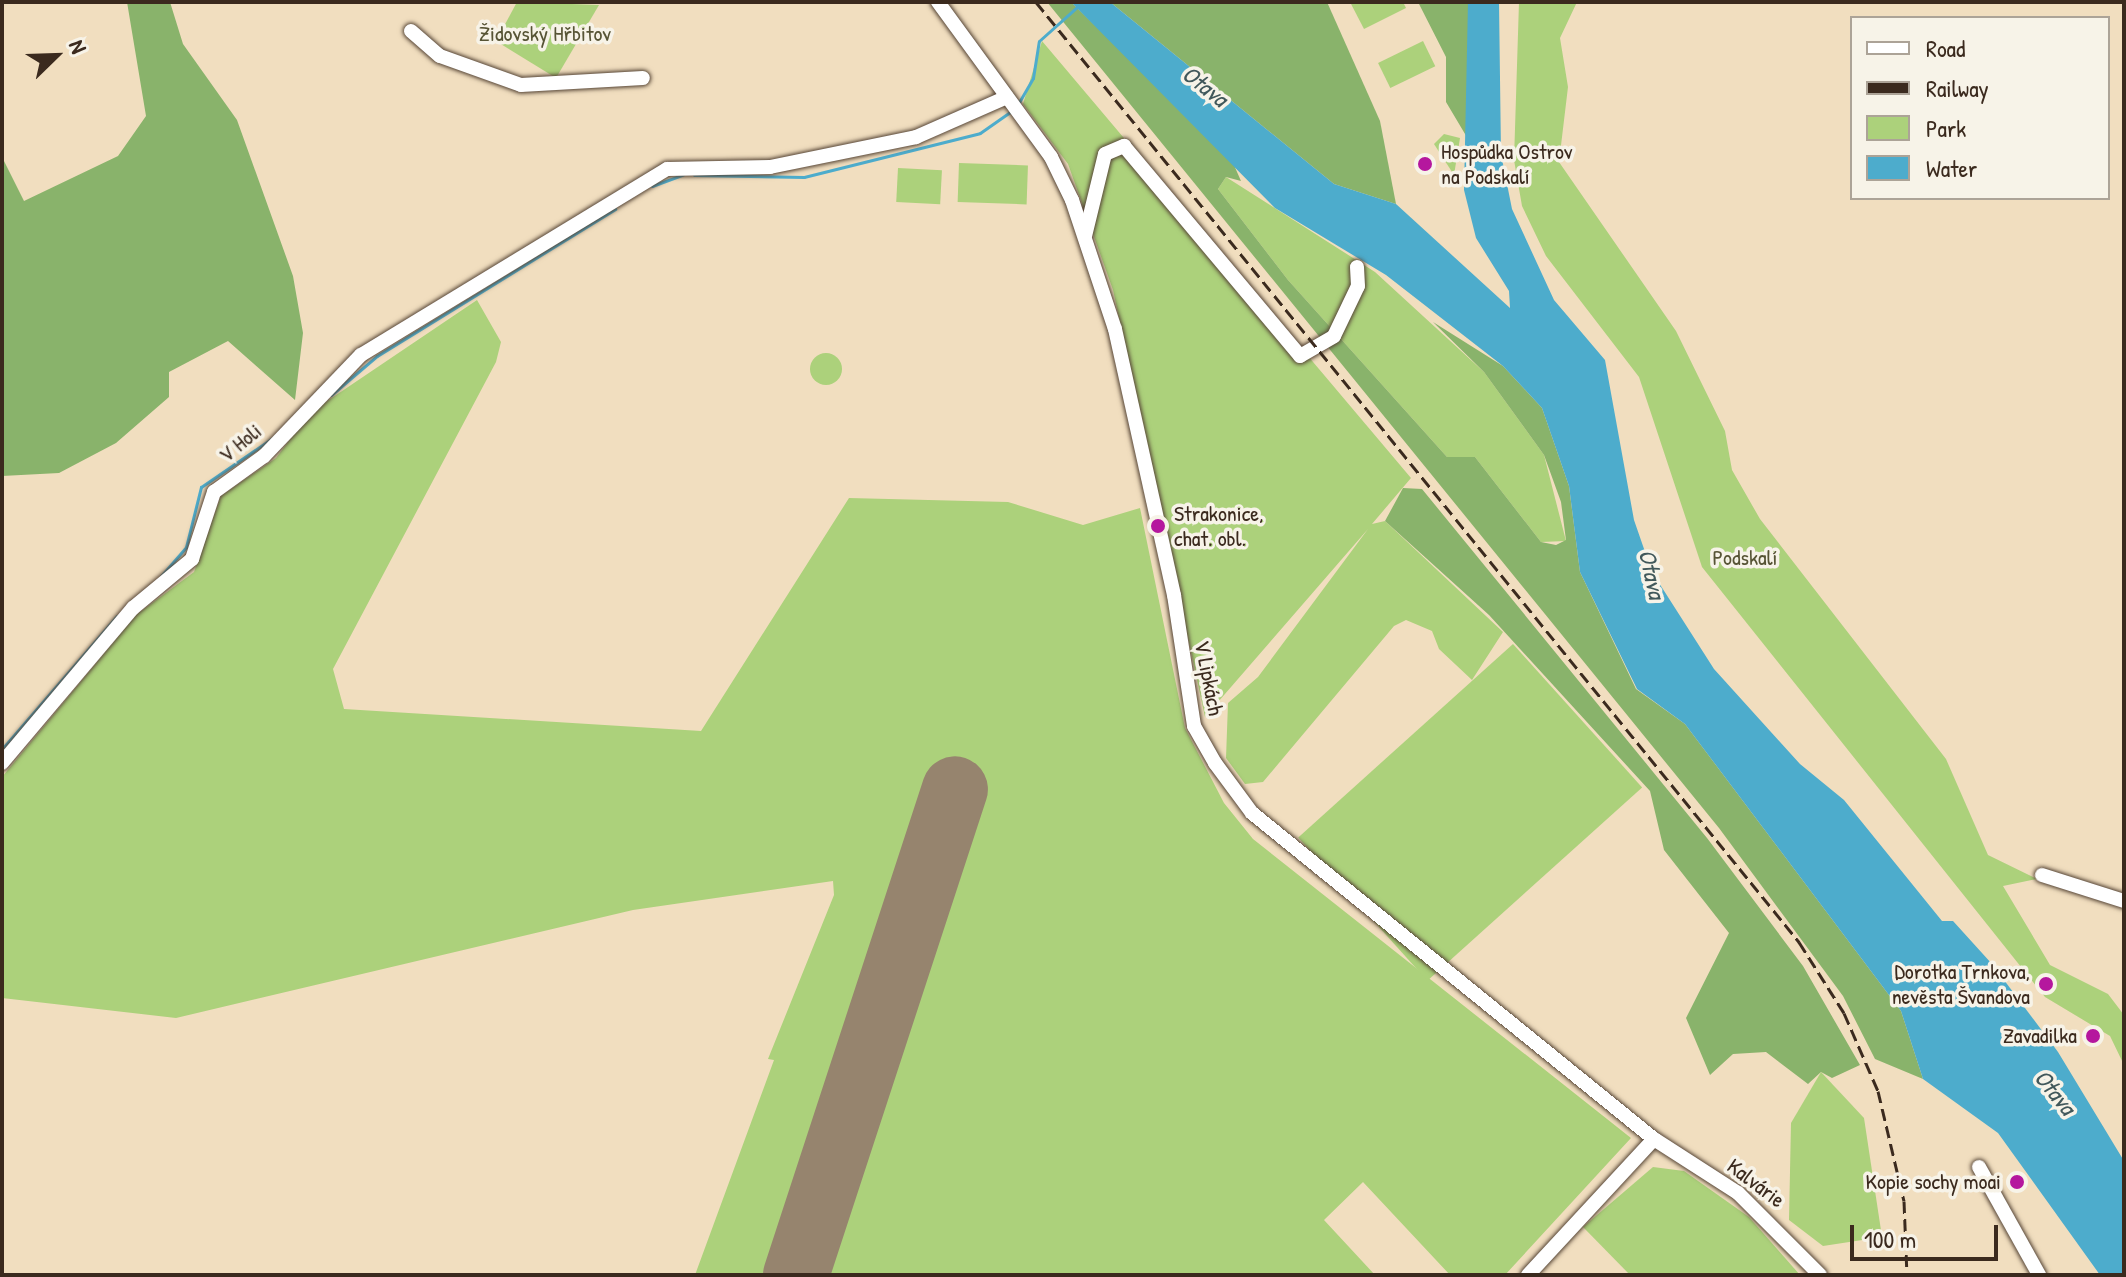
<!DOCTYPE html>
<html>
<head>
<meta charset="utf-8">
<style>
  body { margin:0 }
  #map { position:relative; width:2126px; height:1277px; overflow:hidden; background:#f1debf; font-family:"Patrick Hand",sans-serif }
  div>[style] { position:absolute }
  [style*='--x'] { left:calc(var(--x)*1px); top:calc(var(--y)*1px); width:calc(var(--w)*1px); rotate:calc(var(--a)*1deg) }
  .green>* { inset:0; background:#acd17b; transform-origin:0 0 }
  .round { border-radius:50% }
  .forest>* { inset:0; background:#89b36b }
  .water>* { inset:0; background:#4daccc }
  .stream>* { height:3px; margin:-1.5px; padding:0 1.5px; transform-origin:1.5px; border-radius:1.5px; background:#4daccc }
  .runway>* { height:66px; margin:-33px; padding:0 33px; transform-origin:33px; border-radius:33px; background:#96846e }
  .roads { filter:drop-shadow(0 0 2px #564536) drop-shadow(0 0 2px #564536) }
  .minor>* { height:14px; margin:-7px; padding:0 7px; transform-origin:7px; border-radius:7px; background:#fff }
  .rail>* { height:3px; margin-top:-1.5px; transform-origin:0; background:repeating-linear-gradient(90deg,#3b2a1e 0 12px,transparent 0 18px) }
  .dots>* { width:22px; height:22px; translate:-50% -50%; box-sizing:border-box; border:4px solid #f7f3e8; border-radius:50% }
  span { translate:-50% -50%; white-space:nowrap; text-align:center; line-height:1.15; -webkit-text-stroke:7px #f7f3e8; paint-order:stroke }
  .park-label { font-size:22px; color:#575435 }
  .poi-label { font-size:22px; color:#3b2a1e }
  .left { translate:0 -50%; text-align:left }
  .right { translate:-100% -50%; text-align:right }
  .street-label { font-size:22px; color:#3b2a1e }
  .water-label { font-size:24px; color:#41585b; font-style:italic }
  .frame { position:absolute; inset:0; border:4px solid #3b2a1e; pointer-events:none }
  .legend { position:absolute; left:1850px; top:16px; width:260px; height:184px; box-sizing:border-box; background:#f7f3e8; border:2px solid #aca397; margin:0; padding:10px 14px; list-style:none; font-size:24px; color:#3b2a1e }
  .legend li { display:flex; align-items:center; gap:16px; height:40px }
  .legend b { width:40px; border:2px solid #aca397 }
  .north { position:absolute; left:16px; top:16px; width:80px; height:80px; -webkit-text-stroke:6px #f7f3e8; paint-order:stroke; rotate:67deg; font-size:22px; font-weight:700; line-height:32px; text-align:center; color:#3b2a1e }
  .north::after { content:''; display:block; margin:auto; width:28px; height:36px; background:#3b2a1e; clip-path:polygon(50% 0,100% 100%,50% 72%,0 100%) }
  .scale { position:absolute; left:1850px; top:1225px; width:148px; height:36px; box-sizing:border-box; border:4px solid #3b2a1e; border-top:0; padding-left:10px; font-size:24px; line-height:28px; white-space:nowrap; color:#3b2a1e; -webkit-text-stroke:6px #f7f3e8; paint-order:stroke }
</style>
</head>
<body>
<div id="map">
  <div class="green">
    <i style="clip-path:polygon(517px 2px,599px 5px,556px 78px,496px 41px)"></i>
    <i style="clip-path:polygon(1350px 2px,1403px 2px,1406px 8px,1364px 29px)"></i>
    <i style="clip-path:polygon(1519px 2px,1577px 2px,1560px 38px,1568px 87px,1559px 162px,1676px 331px,1725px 431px,1732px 470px,1760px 519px,1946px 759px,1988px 855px,2037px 879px,2003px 886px,2050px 965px,2108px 994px,2124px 1015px,2124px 1065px,2110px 1036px,2045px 997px,1702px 567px,1639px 377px,1546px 256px,1522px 206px,1514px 160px)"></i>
    <i style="clip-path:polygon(1042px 41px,1411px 478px,1372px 524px,1385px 521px,1503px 632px,1472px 680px,1439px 649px,1432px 631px,1406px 620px,1394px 626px,1263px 782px,1245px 784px,1226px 758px,1228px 703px,1258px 677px,1368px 529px,1205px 717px,1113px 290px,1068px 164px,1023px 104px)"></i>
    <i style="left:1423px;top:41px;width:28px;height:50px;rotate:64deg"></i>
    <i style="clip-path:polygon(1444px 134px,1460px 138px,1454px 175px,1434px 144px)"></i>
    <i style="left:959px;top:163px;width:69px;height:39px;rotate:2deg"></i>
    <i style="left:898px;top:168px;width:44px;height:34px;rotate:3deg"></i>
    <i style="clip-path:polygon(1226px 177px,1375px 272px,1484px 372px,1544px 455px,1566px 541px,1541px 542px,1475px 457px,1447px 457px,1288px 280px,1218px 189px)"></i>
    <i style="clip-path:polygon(477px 300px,501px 342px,496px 362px,333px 669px,344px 709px,701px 731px,849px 498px,1008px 502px,1083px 525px,1140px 508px,1185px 728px,1224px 803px,1253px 839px,1631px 1138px,1505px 1275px,1450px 1275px,1363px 1182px,1324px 1220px,1375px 1275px,695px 1275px,774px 1060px,768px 1059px,834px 895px,833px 881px,633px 910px,176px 1018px,2px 998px,2px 777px,136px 615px,194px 572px,221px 496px,276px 458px,311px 412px)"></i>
    <i class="round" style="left:810px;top:353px;width:32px;height:32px"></i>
    <i style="left:1513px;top:644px;width:193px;height:289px;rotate:48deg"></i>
    <i style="clip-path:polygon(1821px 1072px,1864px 1118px,1882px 1237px,1823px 1246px,1789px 1220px,1791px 1123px)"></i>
    <i style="clip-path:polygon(1653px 1167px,1684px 1171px,1749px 1217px,1800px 1275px,1630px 1275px,1583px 1227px)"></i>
  </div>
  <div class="forest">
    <i style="clip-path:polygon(127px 2px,170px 2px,183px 44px,237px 120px,293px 276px,303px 333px,295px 400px,228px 341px,169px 372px,169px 397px,116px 443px,59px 473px,2px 476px,2px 157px,24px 201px,118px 156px,146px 116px)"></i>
    <i style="clip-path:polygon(1047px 2px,1071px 2px,1230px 156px,1241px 181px,1226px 177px,1218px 189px,1288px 280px,1447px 457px,1475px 457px,1541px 542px,1556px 545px,1566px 540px,1561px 502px,1544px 455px,1484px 372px,1433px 322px,1503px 366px,1542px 408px,1569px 486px,1580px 572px,1636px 689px,1685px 724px,1901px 1011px,1923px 1079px,1875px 1059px,1843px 996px,1719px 828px)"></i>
    <i style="clip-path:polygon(1110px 2px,1327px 2px,1380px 121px,1396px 204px,1334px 184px)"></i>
    <i style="clip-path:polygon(1418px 2px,1468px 2px,1468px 139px,1446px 102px,1446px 57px)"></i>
    <i style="clip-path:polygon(1403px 488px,1422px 489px,1707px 838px,1803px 966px,1860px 1065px,1832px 1078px,1821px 1072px,1808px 1084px,1766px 1052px,1733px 1054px,1710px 1075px,1686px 1018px,1729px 933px,1664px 850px,1650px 791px,1489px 615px,1385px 521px)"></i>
  </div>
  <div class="water">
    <i style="clip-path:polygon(1071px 2px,1110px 2px,1334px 184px,1396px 204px,1510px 308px,1509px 291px,1476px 238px,1464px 190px,1468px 2px,1499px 2px,1501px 154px,1512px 209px,1554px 300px,1605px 360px,1634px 520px,1652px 572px,1714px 669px,1800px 764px,1844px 800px,1942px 921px,1953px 921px,1992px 964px,2058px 1052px,2124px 1161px,2124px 1275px,2100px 1275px,1998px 1133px,1923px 1079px,1901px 1011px,1685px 724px,1637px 689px,1580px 572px,1569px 486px,1542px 408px,1503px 366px,1386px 275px,1275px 208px)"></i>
  </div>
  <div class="stream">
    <i style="--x:1018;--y:104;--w:30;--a:-60"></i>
    <i style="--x:1033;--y:78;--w:37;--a:-81"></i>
    <i style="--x:1039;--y:41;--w:52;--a:-41.9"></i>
    <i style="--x:694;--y:175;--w:110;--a:1"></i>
    <i style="--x:804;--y:177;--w:181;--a:-14"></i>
    <i style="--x:980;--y:133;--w:37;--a:-35"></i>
    <i style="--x:652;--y:186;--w:33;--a:-20"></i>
    <i style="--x:331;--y:395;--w:60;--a:-40.3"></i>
    <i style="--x:377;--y:356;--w:280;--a:-31.7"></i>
    <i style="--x:161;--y:576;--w:38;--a:-49"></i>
    <i style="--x:186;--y:547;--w:62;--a:-76"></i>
    <i style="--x:201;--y:487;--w:88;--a:-34.4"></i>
    <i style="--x:2;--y:749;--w:176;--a:-49.2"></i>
  </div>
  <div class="runway">
    <i style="--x:796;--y:1275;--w:511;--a:-71.88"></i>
  </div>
  <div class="roads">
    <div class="minor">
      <i style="--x:938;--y:2;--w:192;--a:53.9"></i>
      <i style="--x:1051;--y:157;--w:48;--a:64"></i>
      <i style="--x:1072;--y:200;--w:136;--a:71.6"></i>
      <i style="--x:1115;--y:329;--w:272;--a:77.5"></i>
      <i style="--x:1174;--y:595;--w:133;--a:81.3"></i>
      <i style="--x:1194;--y:726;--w:43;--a:60.4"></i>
      <i style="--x:1215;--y:763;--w:62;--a:53.5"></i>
      <i style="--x:1252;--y:813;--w:518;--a:39.04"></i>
      <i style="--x:1654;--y:1139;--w:100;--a:32.7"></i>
      <i style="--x:1738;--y:1193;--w:116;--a:45"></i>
      <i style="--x:411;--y:31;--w:38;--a:41"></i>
      <i style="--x:440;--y:56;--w:86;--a:19.7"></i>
      <i style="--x:521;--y:85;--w:122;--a:-3.3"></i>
      <i style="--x:1085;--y:236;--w:84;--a:-76.3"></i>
      <i style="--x:1105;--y:154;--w:21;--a:-23"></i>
      <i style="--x:1124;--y:146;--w:274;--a:50"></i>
      <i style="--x:1300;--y:356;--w:39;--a:-30"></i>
      <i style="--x:1334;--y:336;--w:55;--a:-64.4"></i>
      <i style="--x:1358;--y:286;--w:19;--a:-93"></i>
      <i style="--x:2;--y:763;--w:203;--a:-49.8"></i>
      <i style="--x:133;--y:608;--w:77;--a:-39.7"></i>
      <i style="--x:192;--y:559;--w:71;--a:-71.8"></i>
      <i style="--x:214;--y:492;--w:62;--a:-35.8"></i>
      <i style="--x:264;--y:456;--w:140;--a:-46.2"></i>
      <i style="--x:361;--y:355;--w:358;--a:-31.3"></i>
      <i style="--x:667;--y:169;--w:103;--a:-1.1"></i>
      <i style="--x:770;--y:167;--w:149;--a:-11.6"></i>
      <i style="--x:916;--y:137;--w:99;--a:-23.7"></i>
      <i style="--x:2042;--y:875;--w:86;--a:17.6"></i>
      <i style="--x:1979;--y:1167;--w:124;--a:60.9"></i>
      <i style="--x:1528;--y:1275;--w:185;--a:-47.2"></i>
    </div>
  </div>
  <div class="rail">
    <i style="--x:1036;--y:2;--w:1211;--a:50.93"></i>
    <i style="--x:1799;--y:942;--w:84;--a:57.6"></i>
    <i style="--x:1844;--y:1013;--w:85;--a:66.4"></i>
    <i style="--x:1878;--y:1091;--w:113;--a:76.7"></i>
    <i style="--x:1904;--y:1201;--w:74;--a:87.7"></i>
  </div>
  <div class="dots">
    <i style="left:1425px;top:164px;background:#b5179e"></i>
    <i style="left:1158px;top:526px;background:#b5179e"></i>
    <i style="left:2046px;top:984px;background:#b5179e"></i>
    <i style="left:2093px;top:1036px;background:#b5179e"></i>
    <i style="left:2017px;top:1182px;background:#b5179e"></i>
  </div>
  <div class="park-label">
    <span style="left:545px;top:34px">Židovský Hřbitov</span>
    <span style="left:1745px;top:558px">Podskalí</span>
  </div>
  <div class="poi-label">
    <span class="left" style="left:1441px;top:164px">Hospůdka Ostrov<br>na Podskalí</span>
    <span class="left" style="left:1174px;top:526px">Strakonice,<br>chat. obl.</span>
    <span class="right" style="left:2030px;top:984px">Dorotka Trnkova,<br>nevěsta Švandova</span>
    <span class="right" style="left:2077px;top:1036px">Zavadilka</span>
    <span class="right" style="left:2001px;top:1182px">Kopie sochy moai</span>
  </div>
  <div class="street-label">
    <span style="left:240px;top:443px;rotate:-39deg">V Holi</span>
    <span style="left:1209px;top:678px;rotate:79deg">V Lipkách</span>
    <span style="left:1756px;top:1183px;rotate:37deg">Kalvárie</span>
  </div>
  <div class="water-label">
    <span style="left:1205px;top:86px;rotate:38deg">Otava</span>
    <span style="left:1652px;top:574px;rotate:77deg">Otava</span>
    <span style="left:2055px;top:1092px;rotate:51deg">Otava</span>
  </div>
  <div class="frame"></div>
  <ul class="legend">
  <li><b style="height:10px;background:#fff"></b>Road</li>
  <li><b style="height:10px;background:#3b2a1e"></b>Railway</li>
  <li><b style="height:22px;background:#acd17b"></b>Park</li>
  <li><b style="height:22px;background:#4daccc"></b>Water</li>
  </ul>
  <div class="north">N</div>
  <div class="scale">100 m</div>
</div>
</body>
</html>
